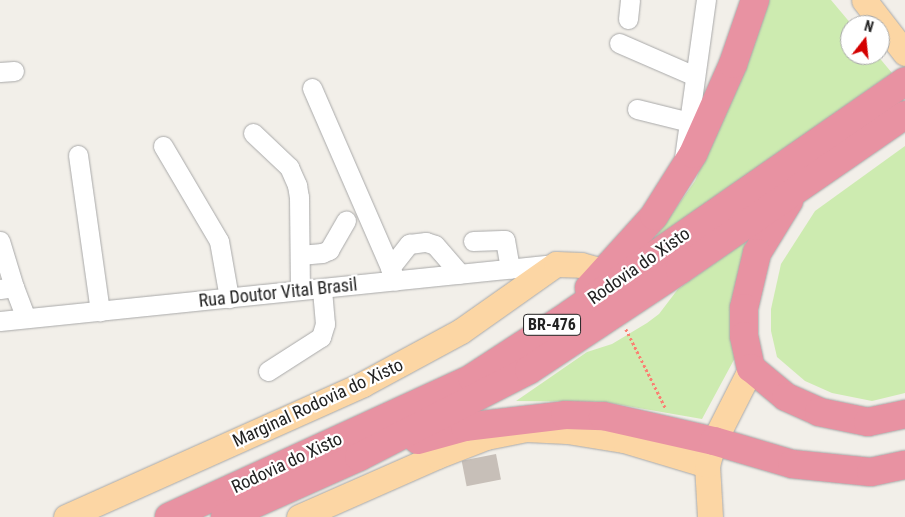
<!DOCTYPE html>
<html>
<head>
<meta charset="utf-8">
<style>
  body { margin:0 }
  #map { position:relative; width:905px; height:517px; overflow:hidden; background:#f2efe9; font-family:"Roboto Condensed",sans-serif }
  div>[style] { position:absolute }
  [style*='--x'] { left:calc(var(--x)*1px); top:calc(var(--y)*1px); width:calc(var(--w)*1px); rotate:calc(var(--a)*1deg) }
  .grass>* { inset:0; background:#cdebb0 }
  .building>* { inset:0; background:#c7bfb8; transform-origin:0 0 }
  .path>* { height:2.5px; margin-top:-1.25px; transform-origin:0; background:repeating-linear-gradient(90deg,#fa8072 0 2.5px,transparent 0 5px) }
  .roads { filter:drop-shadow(0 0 1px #a9a9a9) drop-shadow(0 0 1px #a9a9a9) }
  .minor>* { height:19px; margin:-9.5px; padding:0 9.5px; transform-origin:9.5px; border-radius:9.5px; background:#fff }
  .major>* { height:25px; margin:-12.5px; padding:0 12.5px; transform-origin:12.5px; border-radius:12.5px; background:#fcd6a4 }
  .highway>* { height:28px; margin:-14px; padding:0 14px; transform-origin:14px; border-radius:14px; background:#e892a2 }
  span { translate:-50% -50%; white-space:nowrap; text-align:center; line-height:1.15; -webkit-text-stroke:4.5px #fff; paint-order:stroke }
  .shield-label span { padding:1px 4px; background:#fff; border:1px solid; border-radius:4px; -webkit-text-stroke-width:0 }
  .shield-label { font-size:16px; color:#222; font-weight:700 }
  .street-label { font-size:18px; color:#222 }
  .north { position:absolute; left:840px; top:15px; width:50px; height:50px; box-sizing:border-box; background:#fff; border:1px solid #a7a7a7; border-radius:50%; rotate:16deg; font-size:14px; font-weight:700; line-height:20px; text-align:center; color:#222 }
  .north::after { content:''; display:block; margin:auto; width:18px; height:22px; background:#d40000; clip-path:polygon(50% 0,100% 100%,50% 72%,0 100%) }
</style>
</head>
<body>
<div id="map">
  <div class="grass">
    <i style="clip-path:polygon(768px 0,831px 0,852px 25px,850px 55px,877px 55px,892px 73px,651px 243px,695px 181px,743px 67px)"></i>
    <i style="clip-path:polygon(905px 146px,905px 393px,872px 401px,832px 393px,805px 381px,777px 357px,771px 331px,771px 309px,781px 264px,815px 211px)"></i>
    <i style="clip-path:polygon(746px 241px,732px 303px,736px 356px,702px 419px,604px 402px,516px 401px,587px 352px,612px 344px,647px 323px,659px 314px,678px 289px)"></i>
  </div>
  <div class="building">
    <i style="left:496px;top:454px;width:26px;height:35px;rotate:79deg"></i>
  </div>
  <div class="path">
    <i style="--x:626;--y:329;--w:89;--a:63.4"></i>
  </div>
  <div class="roads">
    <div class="minor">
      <i style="--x:628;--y:19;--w:19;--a:-84"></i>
      <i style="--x:619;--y:43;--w:83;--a:23.5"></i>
      <i style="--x:0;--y:72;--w:14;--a:-4"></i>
      <i style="--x:312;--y:88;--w:210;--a:66.5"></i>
      <i style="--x:637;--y:109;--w:54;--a:14"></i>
      <i style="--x:253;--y:133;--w:50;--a:43.4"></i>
      <i style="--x:289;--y:167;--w:20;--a:66"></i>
      <i style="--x:297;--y:185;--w:12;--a:81"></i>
      <i style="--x:299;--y:197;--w:93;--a:89.4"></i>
      <i style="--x:163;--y:146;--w:110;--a:59.5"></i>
      <i style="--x:219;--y:241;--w:58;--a:80"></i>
      <i style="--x:78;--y:155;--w:158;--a:82"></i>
      <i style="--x:684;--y:158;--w:160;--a:-82.1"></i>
      <i style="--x:0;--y:241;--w:48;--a:73.1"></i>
      <i style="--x:473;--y:241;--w:32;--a:-2"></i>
      <i style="--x:505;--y:240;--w:29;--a:80"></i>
      <i style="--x:300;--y:255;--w:22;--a:-5"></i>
      <i style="--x:322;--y:253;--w:8;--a:-23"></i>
      <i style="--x:329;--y:250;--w:34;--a:-60"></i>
      <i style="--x:390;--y:268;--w:31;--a:-52"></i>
      <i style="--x:409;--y:244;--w:17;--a:-7"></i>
      <i style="--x:426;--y:242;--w:9;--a:18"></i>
      <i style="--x:435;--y:245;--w:38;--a:49"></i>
      <i style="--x:0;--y:289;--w:14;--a:-8"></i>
      <i style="--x:14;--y:287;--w:33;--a:69"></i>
      <i style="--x:0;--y:321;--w:558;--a:-5.86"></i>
      <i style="--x:268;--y:371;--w:63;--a:-32.7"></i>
      <i style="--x:321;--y:337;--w:14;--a:-73"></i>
      <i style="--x:325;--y:324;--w:36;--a:-95"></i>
    </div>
    <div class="major">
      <i style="--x:864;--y:0;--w:67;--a:52.3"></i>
      <i style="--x:66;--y:517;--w:325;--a:-24.1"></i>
      <i style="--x:363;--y:384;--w:111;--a:-28.4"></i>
      <i style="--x:461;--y:331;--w:116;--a:-35.2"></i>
      <i style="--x:556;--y:264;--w:25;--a:2"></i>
      <i style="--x:581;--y:265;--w:23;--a:15"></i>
      <i style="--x:299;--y:517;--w:151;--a:-23.8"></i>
      <i style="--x:437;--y:456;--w:53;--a:-21.2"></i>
      <i style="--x:486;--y:437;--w:41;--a:-11.3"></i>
      <i style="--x:526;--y:429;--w:41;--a:2.8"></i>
      <i style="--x:567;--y:431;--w:58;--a:9"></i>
      <i style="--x:624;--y:440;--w:87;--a:16.8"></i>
      <i style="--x:710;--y:517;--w:52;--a:-93.3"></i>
      <i style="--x:707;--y:465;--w:25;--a:-74"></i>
      <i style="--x:714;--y:441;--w:82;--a:-63.1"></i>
    </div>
    <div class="highway">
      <i style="--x:789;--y:201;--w:61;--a:121.6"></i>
      <i style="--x:757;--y:253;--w:57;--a:103.3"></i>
      <i style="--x:744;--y:308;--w:28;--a:90"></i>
      <i style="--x:744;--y:336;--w:33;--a:78"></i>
      <i style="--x:751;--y:368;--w:45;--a:39.6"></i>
      <i style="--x:786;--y:397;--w:36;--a:24"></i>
      <i style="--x:819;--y:412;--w:50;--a:11.5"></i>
      <i style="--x:868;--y:422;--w:38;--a:-12"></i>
      <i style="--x:589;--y:288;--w:97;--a:-47.9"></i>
      <i style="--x:654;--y:216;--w:73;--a:-57.8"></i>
      <i style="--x:693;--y:154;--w:98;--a:-66"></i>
      <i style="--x:733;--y:64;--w:68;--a:-71"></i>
      <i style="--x:418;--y:440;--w:49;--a:-15.5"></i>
      <i style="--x:465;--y:427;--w:101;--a:-6.8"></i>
      <i style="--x:565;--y:415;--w:38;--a:2"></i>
      <i style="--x:603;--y:416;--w:114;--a:12.7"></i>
      <i style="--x:714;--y:441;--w:81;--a:16.4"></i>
      <i style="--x:792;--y:464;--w:79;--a:5.8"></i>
      <i style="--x:871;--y:472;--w:35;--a:-12"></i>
      <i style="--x:169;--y:517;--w:333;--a:-24.6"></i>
      <i style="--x:472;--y:378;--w:117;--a:-33.1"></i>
      <i style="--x:570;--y:314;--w:408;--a:-34.8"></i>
      <i style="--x:225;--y:517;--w:147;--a:-24.1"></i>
      <i style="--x:359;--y:457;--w:191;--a:-27.1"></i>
      <i style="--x:529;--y:370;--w:181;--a:-33.5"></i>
      <i style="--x:680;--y:270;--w:273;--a:-34.6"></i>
    </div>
  </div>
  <div class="shield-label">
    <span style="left:552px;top:325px">BR-476</span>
  </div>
  <div class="street-label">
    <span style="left:639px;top:266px;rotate:-35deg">Rodovia do Xisto</span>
    <span style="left:278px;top:293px;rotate:-6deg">Rua Doutor Vital Brasil</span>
    <span style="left:318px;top:403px;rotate:-25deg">Marginal Rodovia do Xisto</span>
    <span style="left:287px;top:463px;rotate:-25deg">Rodovia do Xisto</span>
  </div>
  <div class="north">N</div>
</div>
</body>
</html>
